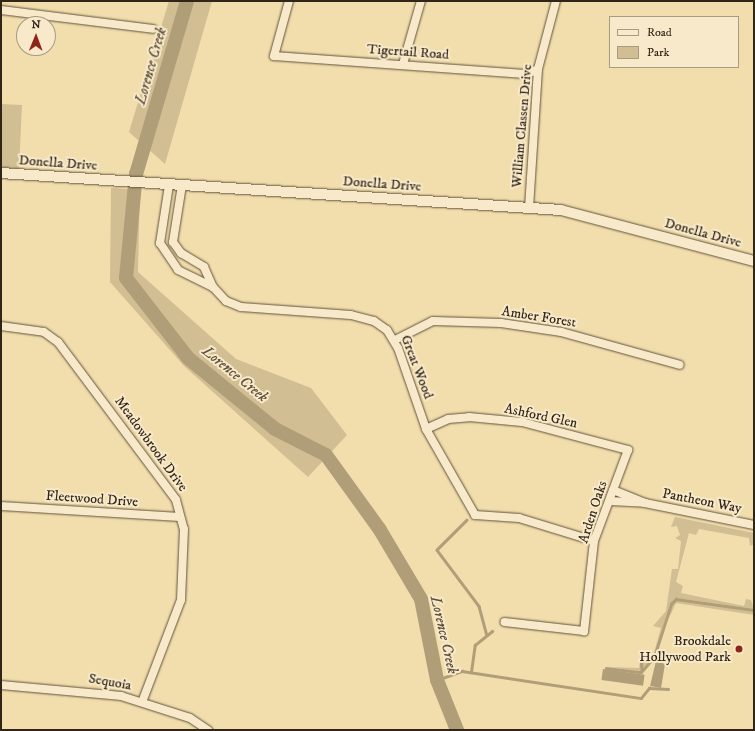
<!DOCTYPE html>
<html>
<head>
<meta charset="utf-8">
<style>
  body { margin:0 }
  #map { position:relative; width:755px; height:731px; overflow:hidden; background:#f2ddac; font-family:"IM FELL DW Pica",serif }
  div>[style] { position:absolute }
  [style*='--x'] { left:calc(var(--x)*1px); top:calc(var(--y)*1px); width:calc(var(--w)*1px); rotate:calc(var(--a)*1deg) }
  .green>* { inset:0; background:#d1be93 }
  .water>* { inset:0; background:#b09e79; transform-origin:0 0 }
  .stream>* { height:2.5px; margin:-1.25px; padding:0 1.25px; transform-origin:1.25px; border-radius:1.25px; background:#b09e79 }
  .river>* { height:14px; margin:-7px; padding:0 7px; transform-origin:7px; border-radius:7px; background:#b09e79 }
  .roads { filter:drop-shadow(0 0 1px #60533c) drop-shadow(0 0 1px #60533c) }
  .minor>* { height:8px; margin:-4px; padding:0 4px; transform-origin:4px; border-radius:4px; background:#f7e9c9 }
  .tertiary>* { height:10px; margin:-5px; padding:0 5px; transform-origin:5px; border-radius:5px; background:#f7e9c9 }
  .dots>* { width:11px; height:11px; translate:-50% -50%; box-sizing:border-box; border:2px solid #f7e9c9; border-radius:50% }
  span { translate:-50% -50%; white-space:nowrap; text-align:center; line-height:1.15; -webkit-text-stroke:4px #f7e9c9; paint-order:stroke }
  .street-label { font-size:14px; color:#302517 }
  .poi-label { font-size:14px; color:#302517 }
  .right { translate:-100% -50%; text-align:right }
  .water-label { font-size:15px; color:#5d4f39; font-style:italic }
  .frame { position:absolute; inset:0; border:2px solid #302517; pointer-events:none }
  .legend { position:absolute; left:609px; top:16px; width:130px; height:52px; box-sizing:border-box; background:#f7e9c9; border:1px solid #a79b82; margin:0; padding:5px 7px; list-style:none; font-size:12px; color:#302517 }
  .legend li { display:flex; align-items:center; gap:8px; height:20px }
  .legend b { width:20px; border:1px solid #a79b82 }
  .north { position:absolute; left:16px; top:16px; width:40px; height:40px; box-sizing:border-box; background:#f7e9c9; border:1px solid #a79b82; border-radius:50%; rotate:1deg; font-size:11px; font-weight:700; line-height:16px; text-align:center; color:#302517 }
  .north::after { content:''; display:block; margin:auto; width:14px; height:18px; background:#8f2418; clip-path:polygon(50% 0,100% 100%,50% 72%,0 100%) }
</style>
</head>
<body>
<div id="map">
  <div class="green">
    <i style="clip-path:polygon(169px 1px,212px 1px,165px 164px,129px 132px)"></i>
    <i style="clip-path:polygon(1px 104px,22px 105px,19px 169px,1px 167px)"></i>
    <i style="clip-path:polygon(111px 188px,140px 190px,138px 272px,236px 359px,311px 388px,347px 435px,308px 477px,184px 366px,110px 282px)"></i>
    <i style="clip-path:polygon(675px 517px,754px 533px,754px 544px,750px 546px,749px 538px,699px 529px,696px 535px,689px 533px,676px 582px,683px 586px,681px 593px,744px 606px,746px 599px,751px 600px,754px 609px,676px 598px,670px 604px,653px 657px,641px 671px,607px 667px,639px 668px,641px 655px,653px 656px,661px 628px,653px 626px,666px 611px,672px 569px,678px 569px,681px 541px,675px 538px,680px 535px,677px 526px,671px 527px)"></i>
    <i style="clip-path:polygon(679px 599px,754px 610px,754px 615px,676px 603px,669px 618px,672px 602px)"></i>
  </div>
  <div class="water">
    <i style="clip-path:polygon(656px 661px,665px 664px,661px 688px,650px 686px)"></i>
    <i style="left:603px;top:669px;width:42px;height:11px;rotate:8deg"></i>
  </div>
  <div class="stream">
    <i style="--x:467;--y:520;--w:42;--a:135"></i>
    <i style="--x:437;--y:550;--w:70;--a:53.1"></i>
    <i style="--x:479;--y:606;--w:30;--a:75"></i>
    <i style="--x:641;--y:656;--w:14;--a:86"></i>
    <i style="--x:606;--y:668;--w:35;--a:7"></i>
    <i style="--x:641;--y:672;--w:20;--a:-49"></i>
    <i style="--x:654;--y:657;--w:56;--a:-72.2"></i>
    <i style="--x:671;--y:604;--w:7;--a:-45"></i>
    <i style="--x:676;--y:599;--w:79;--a:8"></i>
    <i style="--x:471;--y:672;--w:27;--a:-82"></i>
    <i style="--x:475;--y:645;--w:22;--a:-39"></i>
    <i style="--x:437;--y:680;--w:27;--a:-20"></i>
    <i style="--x:462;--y:671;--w:181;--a:8.6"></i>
    <i style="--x:641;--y:698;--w:13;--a:-51"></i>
    <i style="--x:649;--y:688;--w:19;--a:3"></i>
  </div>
  <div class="river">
    <i style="--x:187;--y:1;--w:180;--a:106.4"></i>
    <i style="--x:136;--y:174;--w:104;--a:95.5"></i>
    <i style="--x:126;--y:278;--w:101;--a:52.2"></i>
    <i style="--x:188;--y:358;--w:112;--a:39.2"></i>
    <i style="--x:275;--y:429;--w:57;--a:27"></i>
    <i style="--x:326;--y:455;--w:92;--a:54.2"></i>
    <i style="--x:380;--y:530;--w:80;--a:59.3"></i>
    <i style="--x:421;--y:599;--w:83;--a:78.8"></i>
    <i style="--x:437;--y:680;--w:54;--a:68.2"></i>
  </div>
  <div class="roads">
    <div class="minor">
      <i style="--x:289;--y:1;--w:57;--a:105.3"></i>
      <i style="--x:274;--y:56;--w:255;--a:4.1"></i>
      <i style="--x:528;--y:74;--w:11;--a:-27"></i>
      <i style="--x:1;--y:10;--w:153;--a:7.1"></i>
      <i style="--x:403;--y:64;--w:66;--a:-74.1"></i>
      <i style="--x:169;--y:185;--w:59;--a:98.8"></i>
      <i style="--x:160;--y:243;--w:32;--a:56"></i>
      <i style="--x:178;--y:270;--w:39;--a:26"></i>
      <i style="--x:213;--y:287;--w:19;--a:47"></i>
      <i style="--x:226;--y:301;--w:16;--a:22"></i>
      <i style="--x:241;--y:307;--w:110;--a:4.2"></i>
      <i style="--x:351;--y:315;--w:24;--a:15"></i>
      <i style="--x:374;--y:321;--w:16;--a:35"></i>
      <i style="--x:387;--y:330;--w:21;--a:59"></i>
      <i style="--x:398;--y:348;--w:86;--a:70.9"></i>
      <i style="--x:426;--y:429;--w:99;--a:60.3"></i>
      <i style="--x:475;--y:515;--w:44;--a:3.9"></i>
      <i style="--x:519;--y:518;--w:78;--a:17"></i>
      <i style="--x:182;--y:185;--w:58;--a:99"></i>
      <i style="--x:173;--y:242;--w:14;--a:54"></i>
      <i style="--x:181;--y:253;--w:27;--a:31"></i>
      <i style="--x:204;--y:267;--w:22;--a:66"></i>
      <i style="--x:529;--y:208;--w:139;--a:-86.3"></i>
      <i style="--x:538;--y:69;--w:70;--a:-75.2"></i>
      <i style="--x:1;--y:326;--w:43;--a:7.9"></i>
      <i style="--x:44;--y:332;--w:17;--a:36"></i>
      <i style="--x:58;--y:342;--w:197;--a:53.2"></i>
      <i style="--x:176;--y:500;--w:30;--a:75"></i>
      <i style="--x:184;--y:529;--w:71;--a:92.4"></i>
      <i style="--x:181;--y:600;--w:109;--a:110.9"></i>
      <i style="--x:395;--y:340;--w:42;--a:-26.6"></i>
      <i style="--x:433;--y:321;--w:68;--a:1.7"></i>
      <i style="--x:501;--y:323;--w:61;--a:8.5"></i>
      <i style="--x:561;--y:332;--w:123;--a:15.5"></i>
      <i style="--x:426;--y:429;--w:24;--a:-24"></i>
      <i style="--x:448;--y:419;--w:21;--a:-5"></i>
      <i style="--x:469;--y:417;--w:53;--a:5.4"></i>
      <i style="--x:522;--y:422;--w:110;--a:14.8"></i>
      <i style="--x:628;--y:450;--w:97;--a:110.5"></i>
      <i style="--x:594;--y:541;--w:91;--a:96.3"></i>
      <i style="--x:584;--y:631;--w:80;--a:-173.5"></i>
      <i style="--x:613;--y:490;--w:32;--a:22"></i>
      <i style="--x:610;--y:501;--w:35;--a:3"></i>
      <i style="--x:645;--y:503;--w:111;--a:11.4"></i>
      <i style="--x:1;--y:506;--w:179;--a:3.5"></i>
      <i style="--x:1;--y:685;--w:121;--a:5.2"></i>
      <i style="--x:121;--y:696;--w:72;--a:17.7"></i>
      <i style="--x:190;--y:718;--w:22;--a:34"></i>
    </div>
    <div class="tertiary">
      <i style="--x:1;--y:173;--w:561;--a:3.78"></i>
      <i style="--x:561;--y:210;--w:200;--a:14.8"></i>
    </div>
  </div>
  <div class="dots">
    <i style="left:739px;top:649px;background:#8f2418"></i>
  </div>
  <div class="street-label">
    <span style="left:408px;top:52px;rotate:4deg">Tigertail Road</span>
    <span style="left:522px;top:126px;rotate:-85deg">William Classen Drive</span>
    <span style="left:58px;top:163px;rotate:4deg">Donella Drive</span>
    <span style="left:382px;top:184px;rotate:4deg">Donella Drive</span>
    <span style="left:703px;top:233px;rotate:15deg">Donella Drive</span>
    <span style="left:539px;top:317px;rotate:9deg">Amber Forest</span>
    <span style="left:417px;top:367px;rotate:69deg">Great Wood</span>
    <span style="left:541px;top:416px;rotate:12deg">Ashford Glen</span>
    <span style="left:151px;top:444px;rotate:54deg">Meadowbrook Drive</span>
    <span style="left:92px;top:499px;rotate:4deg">Fleetwood Drive</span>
    <span style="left:702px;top:501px;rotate:11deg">Pantheon Way</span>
    <span style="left:593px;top:512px;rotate:-72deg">Arden Oaks</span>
    <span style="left:110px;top:682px;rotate:10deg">Sequoia</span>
  </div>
  <div class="poi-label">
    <span class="right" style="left:731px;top:649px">Brookdale<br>Hollywood Park</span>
  </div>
  <div class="water-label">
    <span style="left:151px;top:66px;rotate:-74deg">Lorence Creek</span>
    <span style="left:235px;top:374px;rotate:39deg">Lorence Creek</span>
    <span style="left:444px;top:635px;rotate:77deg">Lorence Creek</span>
  </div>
  <div class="frame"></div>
  <ul class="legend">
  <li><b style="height:5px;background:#f7e9c9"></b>Road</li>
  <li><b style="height:11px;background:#d1be93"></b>Park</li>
  </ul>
  <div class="north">N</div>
</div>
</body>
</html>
